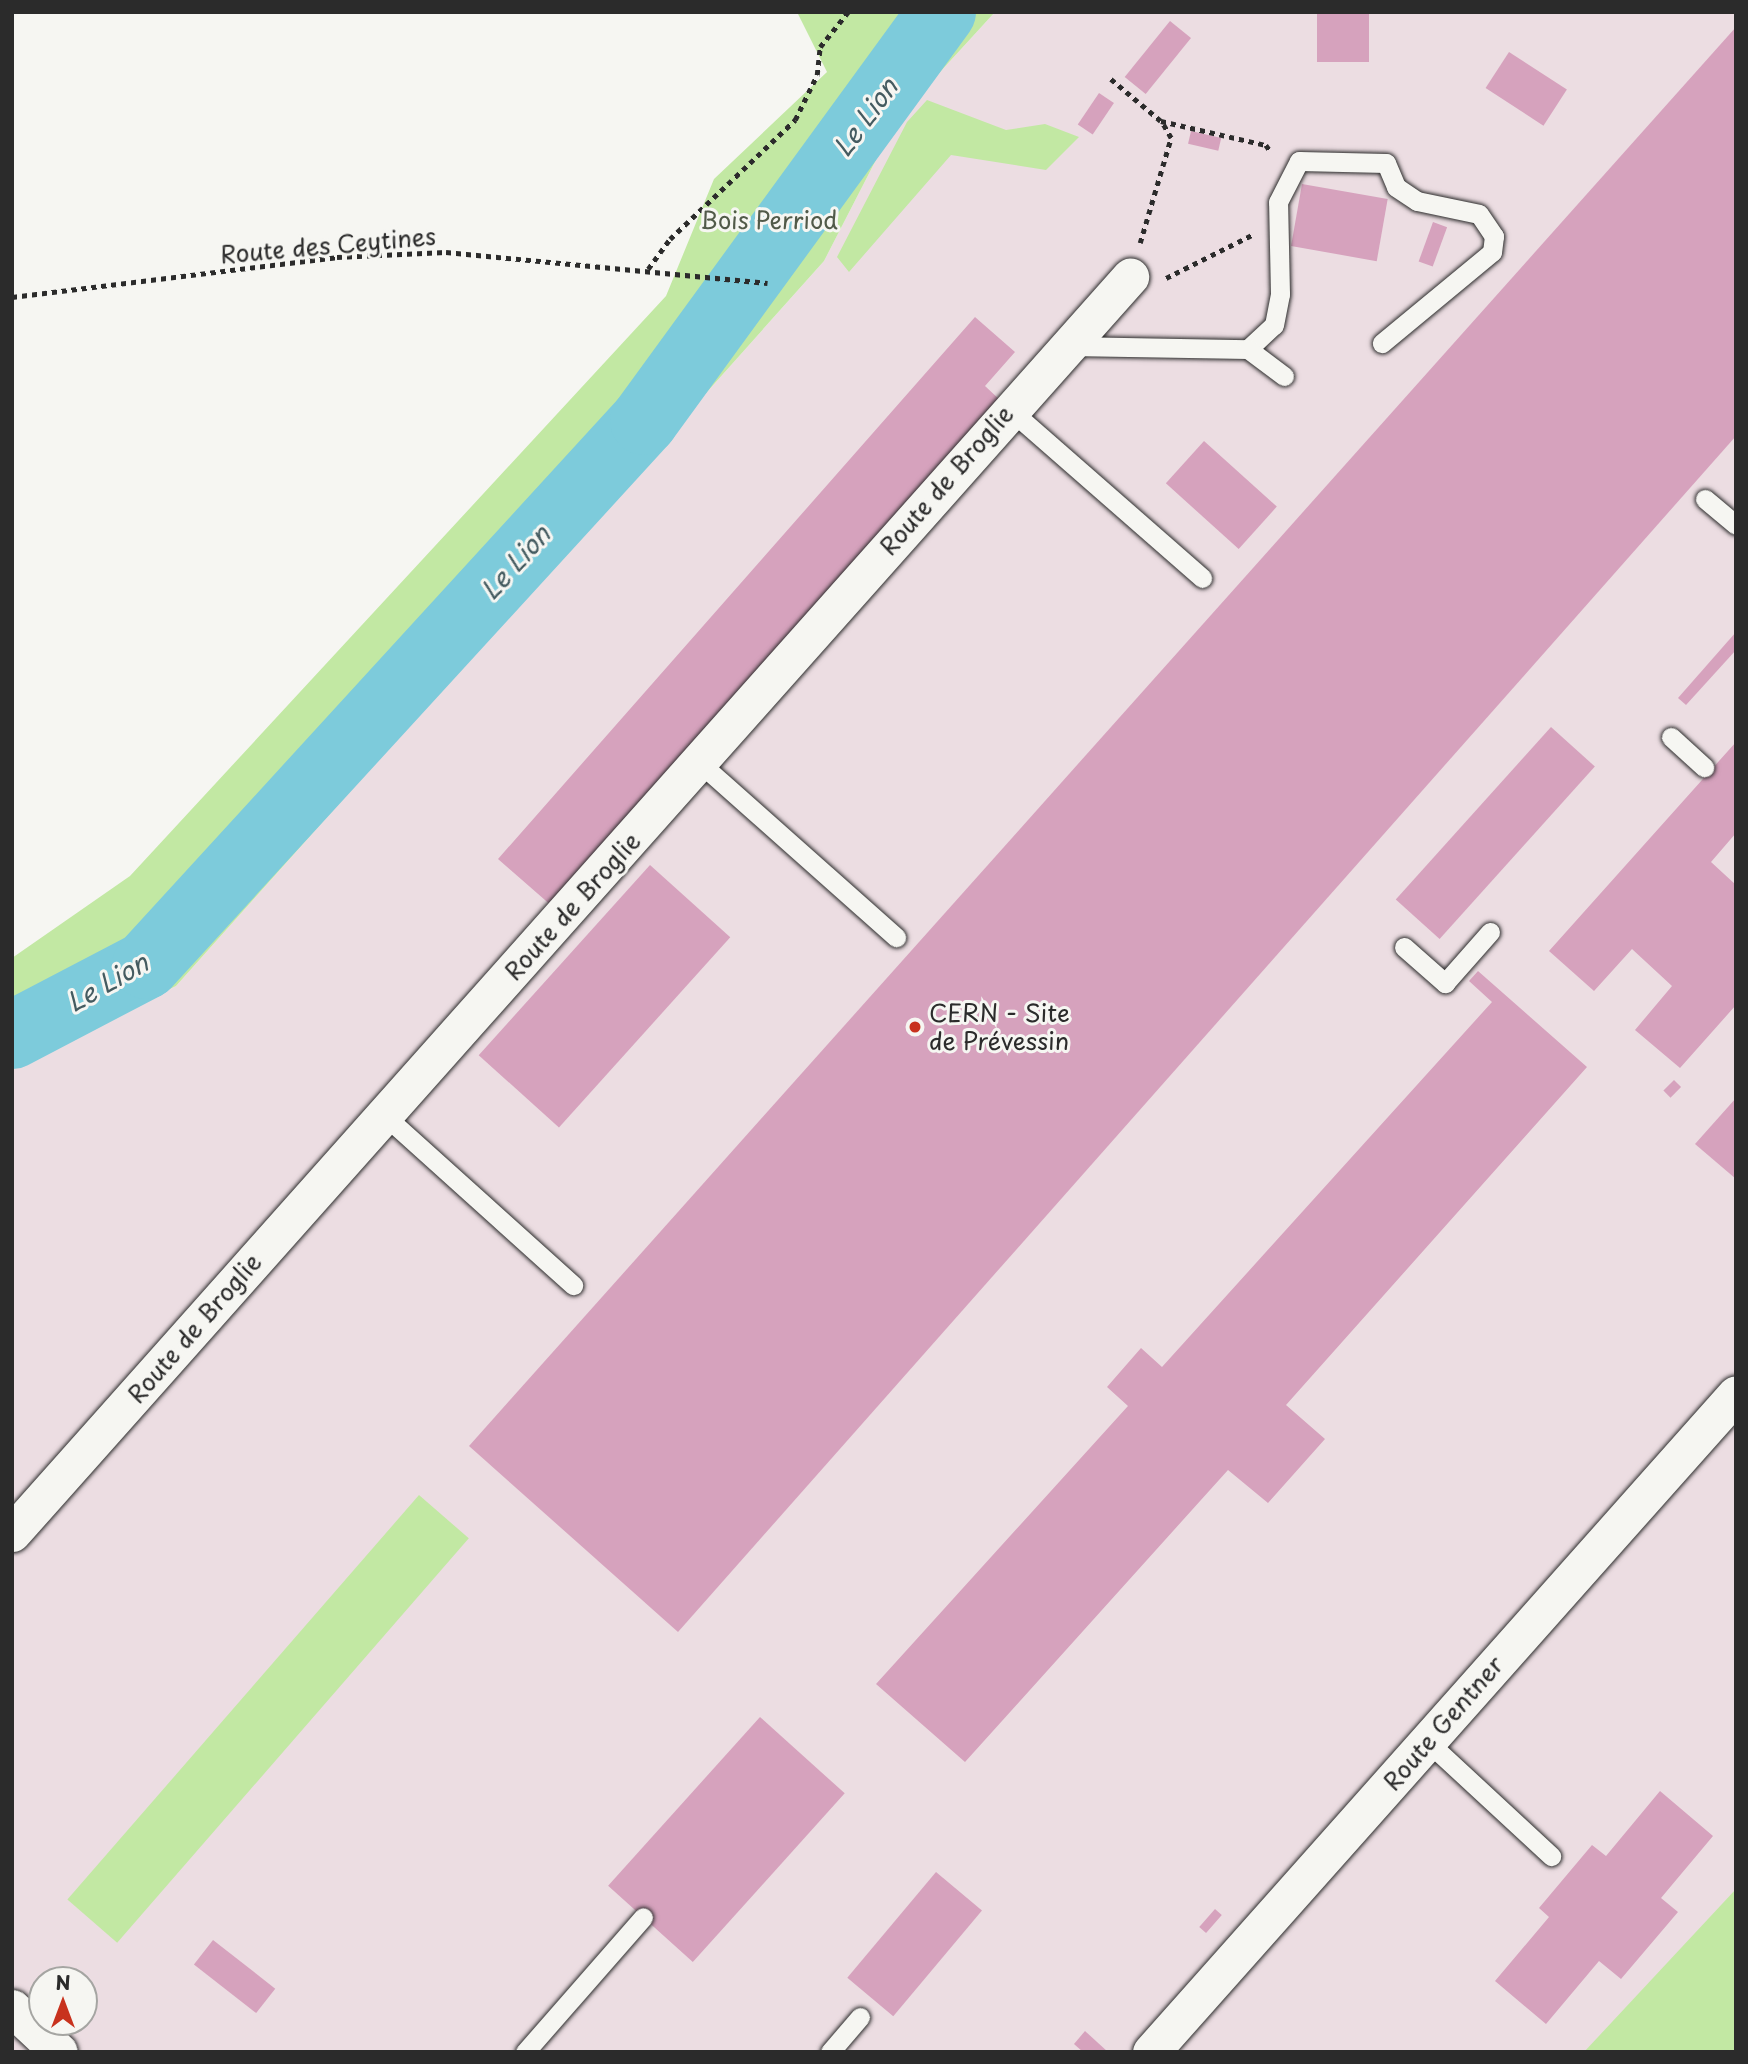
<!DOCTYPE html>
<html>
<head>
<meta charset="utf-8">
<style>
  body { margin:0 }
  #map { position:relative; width:1748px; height:2064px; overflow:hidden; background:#f6f6f2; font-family:"Playpen Sans",sans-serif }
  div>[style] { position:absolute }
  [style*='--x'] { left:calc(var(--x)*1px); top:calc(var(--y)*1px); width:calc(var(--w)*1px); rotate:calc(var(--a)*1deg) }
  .built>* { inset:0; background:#ecdde2 }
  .green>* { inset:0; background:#c2e8a3; transform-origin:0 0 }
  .river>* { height:68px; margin:-34px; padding:0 34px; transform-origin:34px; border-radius:34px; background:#7dcbdb }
  .building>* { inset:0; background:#d6a2bd; transform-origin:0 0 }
  .path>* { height:4.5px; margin-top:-2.25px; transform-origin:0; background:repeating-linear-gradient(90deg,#2b2b2b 0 5px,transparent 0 10px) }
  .roads { filter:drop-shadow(0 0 2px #2b2b2b) drop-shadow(0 0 2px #2b2b2b) }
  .lane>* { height:19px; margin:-9.5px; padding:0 9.5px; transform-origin:9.5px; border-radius:9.5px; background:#f6f6f2 }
  .street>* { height:37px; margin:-18.5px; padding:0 18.5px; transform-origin:18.5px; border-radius:18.5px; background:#f6f6f2 }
  .dots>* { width:19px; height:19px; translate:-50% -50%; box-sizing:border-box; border:4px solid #f6f6f2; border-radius:50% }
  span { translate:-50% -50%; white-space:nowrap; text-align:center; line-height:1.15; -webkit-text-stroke:6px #f6f6f2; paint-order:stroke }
  .park-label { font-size:24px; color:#515a49 }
  .street-label { font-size:24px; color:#2b2b2b }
  .poi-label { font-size:24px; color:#2b2b2b }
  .left { translate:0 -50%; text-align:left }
  .water-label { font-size:26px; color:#445b60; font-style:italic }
  .frame { position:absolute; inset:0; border:14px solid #2b2b2b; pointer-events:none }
  .north { position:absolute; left:28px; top:1966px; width:70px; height:70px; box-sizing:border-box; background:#f6f6f2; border:2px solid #a5a5a2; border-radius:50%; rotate:0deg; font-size:19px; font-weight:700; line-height:28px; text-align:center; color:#2b2b2b }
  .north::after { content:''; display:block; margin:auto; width:24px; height:32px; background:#c8321e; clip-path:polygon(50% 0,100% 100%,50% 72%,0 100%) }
</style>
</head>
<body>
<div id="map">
  <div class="built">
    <i style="clip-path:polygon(evenodd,995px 12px,1736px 12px,1736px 2052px,12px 2052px,12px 1067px,176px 986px,824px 261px,897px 119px,995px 12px,42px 1980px,84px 1980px,84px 2022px,42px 2022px,42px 1980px)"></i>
  </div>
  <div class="green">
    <i style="clip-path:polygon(797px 12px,995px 12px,897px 119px,824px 261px,176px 986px,12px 1067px,12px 958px,130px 876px,666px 296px,714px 179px,827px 72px)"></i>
    <i style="clip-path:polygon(927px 100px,1006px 130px,1045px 124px,1079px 137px,1046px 170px,951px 155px,849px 272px,837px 257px,907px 122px)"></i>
    <i style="left:419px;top:1495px;width:66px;height:536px;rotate:41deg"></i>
    <i style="clip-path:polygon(1736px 1889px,1736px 2052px,1584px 2052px)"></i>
  </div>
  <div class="river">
    <i style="--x:12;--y:1035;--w:151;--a:-27.6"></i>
    <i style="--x:146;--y:965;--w:738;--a:-47.53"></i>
    <i style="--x:644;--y:421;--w:506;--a:-53.92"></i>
  </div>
  <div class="building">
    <i style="left:1317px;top:12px;width:52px;height:50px"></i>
    <i style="left:1170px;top:21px;width:27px;height:72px;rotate:39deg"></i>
    <i style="clip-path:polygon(1736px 27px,1736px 436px,678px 1632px,469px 1446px)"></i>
    <i style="left:1509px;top:52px;width:69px;height:43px;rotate:33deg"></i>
    <i style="left:1099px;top:93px;width:18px;height:38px;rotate:34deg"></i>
    <i style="left:1191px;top:131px;width:31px;height:13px;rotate:13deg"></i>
    <i style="left:1302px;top:184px;width:87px;height:63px;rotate:10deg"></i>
    <i style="left:1433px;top:222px;width:15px;height:42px;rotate:20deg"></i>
    <i style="clip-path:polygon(975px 317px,1015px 352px,985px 386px,1000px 400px,553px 907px,498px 859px)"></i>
    <i style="left:1204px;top:441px;width:98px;height:57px;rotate:42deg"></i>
    <i style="clip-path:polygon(1736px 632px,1736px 650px,1686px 705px,1678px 698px)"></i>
    <i style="left:1551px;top:727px;width:59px;height:232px;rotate:42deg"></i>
    <i style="clip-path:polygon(1736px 742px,1736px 833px,1711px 862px,1736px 885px,1736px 1005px,1680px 1068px,1635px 1030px,1672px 986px,1632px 949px,1594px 991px,1549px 951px)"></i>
    <i style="left:650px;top:865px;width:108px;height:256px;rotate:42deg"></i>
    <i style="clip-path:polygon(1478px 971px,1587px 1067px,1286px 1405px,1325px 1439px,1268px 1503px,1228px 1470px,965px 1762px,876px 1684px,1128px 1406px,1107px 1387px,1141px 1348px,1162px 1367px,1492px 1002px,1469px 981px)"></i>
    <i style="left:1674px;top:1080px;width:10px;height:15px;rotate:45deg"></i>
    <i style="clip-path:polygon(1736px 1098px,1736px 1179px,1695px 1144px)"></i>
    <i style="left:760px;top:1717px;width:114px;height:227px;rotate:42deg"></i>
    <i style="clip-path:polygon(1660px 1791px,1713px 1836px,1661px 1898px,1678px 1912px,1621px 1979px,1599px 1961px,1546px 2024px,1495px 1981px,1549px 1917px,1539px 1908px,1592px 1845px,1606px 1856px)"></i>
    <i style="left:936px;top:1872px;width:60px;height:138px;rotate:40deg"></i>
    <i style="left:1215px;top:1909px;width:9px;height:24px;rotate:41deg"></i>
    <i style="left:213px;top:1940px;width:79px;height:31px;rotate:38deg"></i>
    <i style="clip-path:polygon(1085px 2031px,1108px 2052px,1083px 2052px,1074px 2044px)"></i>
  </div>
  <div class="path">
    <i style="--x:1111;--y:79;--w:65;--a:40"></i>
    <i style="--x:1161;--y:121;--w:108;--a:12.9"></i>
    <i style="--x:1266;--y:145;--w:9;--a:54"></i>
    <i style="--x:1140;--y:243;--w:109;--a:-73.6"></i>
    <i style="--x:1171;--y:138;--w:20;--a:-120"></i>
    <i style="--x:648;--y:269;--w:37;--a:-54"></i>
    <i style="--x:670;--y:239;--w:173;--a:-43.6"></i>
    <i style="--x:795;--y:120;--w:50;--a:-63.9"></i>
    <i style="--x:817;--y:75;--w:28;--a:-84"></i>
    <i style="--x:820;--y:47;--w:45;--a:-51.3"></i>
    <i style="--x:1166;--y:278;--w:96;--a:-26.6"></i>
    <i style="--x:12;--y:297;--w:327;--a:-7"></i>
    <i style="--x:337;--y:257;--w:109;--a:-2.6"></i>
    <i style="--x:446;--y:252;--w:323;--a:5.5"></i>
  </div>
  <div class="roads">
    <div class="lane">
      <i style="--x:1069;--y:346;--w:179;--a:1"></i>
      <i style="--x:1248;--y:349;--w:35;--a:-43"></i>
      <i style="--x:1274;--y:325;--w:32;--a:-79"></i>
      <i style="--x:1280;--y:294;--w:92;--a:-91.2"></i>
      <i style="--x:1278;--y:202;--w:46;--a:-62.9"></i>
      <i style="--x:1299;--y:161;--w:87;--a:1.3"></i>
      <i style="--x:1386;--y:163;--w:26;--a:67"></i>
      <i style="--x:1396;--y:187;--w:25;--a:34"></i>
      <i style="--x:1417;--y:201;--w:63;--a:11.8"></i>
      <i style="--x:1479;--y:214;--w:27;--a:56"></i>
      <i style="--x:1494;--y:236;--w:16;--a:97"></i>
      <i style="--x:1492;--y:252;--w:143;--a:140.4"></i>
      <i style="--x:1248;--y:349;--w:45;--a:36.9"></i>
      <i style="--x:1008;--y:408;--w:258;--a:41.2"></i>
      <i style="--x:1705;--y:499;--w:40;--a:40"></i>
      <i style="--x:1671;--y:737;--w:45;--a:42.3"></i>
      <i style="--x:701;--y:764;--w:261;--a:41.6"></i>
      <i style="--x:1404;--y:947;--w:55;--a:41.3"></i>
      <i style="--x:1445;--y:983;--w:68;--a:-48.6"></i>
      <i style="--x:383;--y:1114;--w:256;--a:42"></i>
      <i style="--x:1428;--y:1742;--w:168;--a:42.8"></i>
      <i style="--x:525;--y:2052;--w:179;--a:-48.8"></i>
      <i style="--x:830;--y:2052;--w:46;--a:-49.4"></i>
    </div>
    <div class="street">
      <i style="--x:12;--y:1533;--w:1682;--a:-48.33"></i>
      <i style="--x:12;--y:2008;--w:64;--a:43.1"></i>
      <i style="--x:1151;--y:2052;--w:880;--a:-48.36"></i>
    </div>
  </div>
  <div class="dots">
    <i style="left:915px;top:1027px;background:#c8321e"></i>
  </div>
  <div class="park-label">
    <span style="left:769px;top:220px">Bois Perriod</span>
  </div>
  <div class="street-label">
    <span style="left:328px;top:245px;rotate:-5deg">Route des Ceytines</span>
    <span style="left:946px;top:480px;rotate:-49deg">Route de Broglie</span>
    <span style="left:572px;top:906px;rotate:-48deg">Route de Broglie</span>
    <span style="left:194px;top:1328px;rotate:-49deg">Route de Broglie</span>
    <span style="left:1443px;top:1723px;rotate:-49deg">Route Gentner</span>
  </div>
  <div class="poi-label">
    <span class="left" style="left:929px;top:1027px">CERN - Site<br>de Prévessin</span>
  </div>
  <div class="water-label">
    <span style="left:865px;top:117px;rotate:-54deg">Le Lion</span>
    <span style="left:515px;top:562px;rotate:-48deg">Le Lion</span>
    <span style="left:107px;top:982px;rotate:-30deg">Le Lion</span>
  </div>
  <div class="frame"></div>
  <div class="north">N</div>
</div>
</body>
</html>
